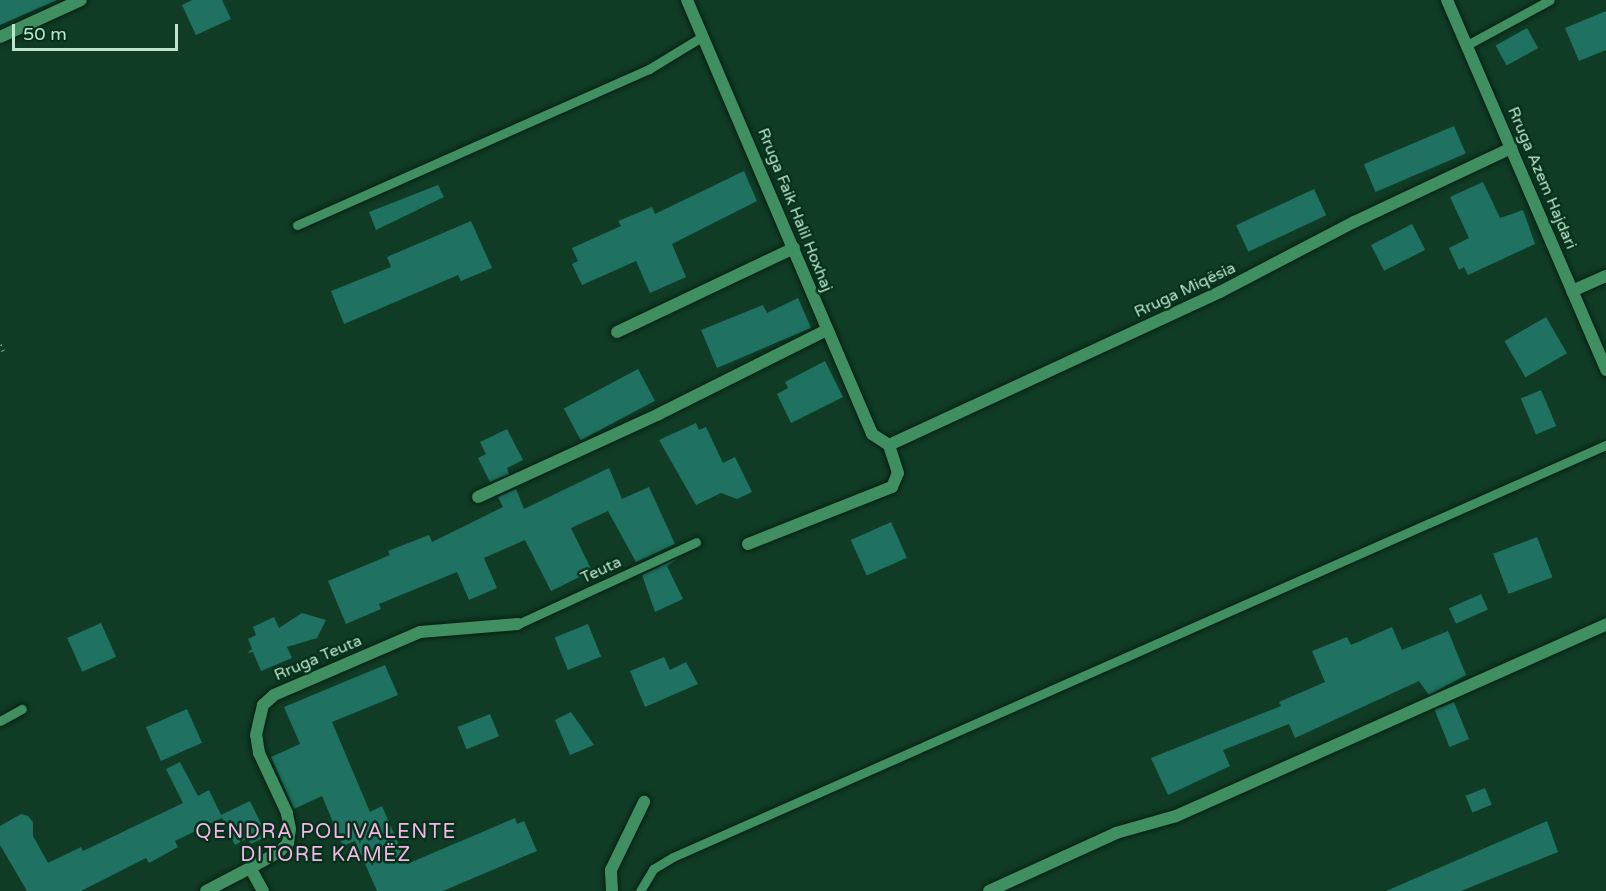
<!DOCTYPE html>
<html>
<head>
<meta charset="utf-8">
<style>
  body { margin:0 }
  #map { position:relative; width:1606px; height:891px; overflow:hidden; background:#103b24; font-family:"Varela Round",sans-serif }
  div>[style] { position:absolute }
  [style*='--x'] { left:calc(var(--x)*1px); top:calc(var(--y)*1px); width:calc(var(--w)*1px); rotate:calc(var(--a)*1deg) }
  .building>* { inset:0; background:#1f7261; transform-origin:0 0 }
  .path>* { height:4px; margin-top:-2px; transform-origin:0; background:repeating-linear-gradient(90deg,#6d957d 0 1.5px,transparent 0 6px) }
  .roads { filter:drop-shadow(0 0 2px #061f12) drop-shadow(0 0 2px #061f12) }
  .service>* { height:9px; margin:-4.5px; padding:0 4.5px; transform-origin:4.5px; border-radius:4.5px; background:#3f8f62 }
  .minor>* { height:12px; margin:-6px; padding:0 6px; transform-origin:6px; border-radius:6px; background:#3f8f62 }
  .tertiary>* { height:12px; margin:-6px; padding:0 6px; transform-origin:6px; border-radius:6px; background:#3f8f62 }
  span { translate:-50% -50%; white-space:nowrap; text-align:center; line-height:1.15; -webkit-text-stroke:5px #04311b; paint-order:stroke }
  .street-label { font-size:16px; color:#bee4cb }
  .quarter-label { font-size:20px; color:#f7b4e5; letter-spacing:1.5px }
  .scale { position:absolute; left:12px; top:24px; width:166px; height:27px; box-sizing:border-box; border:3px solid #bee4cb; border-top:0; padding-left:8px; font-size:18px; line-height:21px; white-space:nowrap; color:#bee4cb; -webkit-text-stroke:4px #04311b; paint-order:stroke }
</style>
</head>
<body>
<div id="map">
  <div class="building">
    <i style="clip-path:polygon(0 0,57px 0,0 25px)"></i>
    <i style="clip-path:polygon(192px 0,222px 0,231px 19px,196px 35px,182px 5px)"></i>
    <i style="clip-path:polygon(1606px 11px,1606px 50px,1579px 61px,1565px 28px)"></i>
    <i style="left:1527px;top:28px;width:23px;height:36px;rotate:61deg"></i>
    <i style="left:1454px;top:126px;width:30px;height:98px;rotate:67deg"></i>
    <i style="clip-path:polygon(744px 171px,757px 201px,672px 244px,686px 277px,650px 293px,636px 261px,582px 285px,572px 264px,578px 261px,572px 248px,621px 226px,618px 221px,652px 207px,655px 214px)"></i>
    <i style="clip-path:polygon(1483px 182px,1500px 218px,1523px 210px,1535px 244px,1468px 275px,1464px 267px,1459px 270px,1449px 248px,1469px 238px,1450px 197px)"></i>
    <i style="clip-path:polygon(438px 185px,444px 197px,376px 230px,369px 212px)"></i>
    <i style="left:1314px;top:189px;width:29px;height:86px;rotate:65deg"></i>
    <i style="clip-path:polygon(471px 221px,492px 268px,461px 281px,458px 275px,344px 324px,331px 291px,391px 267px,387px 257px)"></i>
    <i style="left:1412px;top:224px;width:29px;height:46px;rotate:63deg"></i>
    <i style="clip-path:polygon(798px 298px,811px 328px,717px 368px,701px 330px,763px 305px,767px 313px)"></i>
    <i style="left:1546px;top:317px;width:42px;height:48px;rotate:60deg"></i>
    <i style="clip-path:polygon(825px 361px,843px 397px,791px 423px,777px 394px,788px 388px,785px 382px)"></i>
    <i style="left:638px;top:369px;width:36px;height:84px;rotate:62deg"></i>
    <i style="left:1541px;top:390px;width:39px;height:22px;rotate:67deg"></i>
    <i style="clip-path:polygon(696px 423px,699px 430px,706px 427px,723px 463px,735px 457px,752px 492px,737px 499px,721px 493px,696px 505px,659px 440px)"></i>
    <i style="clip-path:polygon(507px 429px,523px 460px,507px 468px,509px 474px,490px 482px,478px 458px,486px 454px,480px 442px)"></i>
    <i style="clip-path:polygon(609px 468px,622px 499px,649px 487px,675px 544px,636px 562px,608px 511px,571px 528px,592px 571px,551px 591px,525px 540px,484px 558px,497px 588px,469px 600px,457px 572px,379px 604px,381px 609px,346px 624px,328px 581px,390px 555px,388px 551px,429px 535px,432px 542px,503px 507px,498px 497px,516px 489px,524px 509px)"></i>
    <i style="left:891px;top:522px;width:39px;height:44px;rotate:66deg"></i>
    <i style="left:1537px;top:537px;width:43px;height:47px;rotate:69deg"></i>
    <i style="clip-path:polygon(680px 557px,667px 566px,683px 599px,655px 612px,642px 575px)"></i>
    <i style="left:1481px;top:594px;width:17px;height:35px;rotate:66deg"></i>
    <i style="clip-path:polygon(302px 613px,326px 620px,317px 638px,287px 647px,292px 658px,261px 671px,253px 652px,247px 653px,252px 649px,248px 639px,256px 635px,253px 627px,274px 617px,279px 628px)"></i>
    <i style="left:101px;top:623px;width:37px;height:37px;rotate:66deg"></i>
    <i style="left:588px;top:624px;width:35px;height:36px;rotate:68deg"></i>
    <i style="clip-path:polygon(1392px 627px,1402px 650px,1448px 631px,1466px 675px,1429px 695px,1419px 681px,1295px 738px,1289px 724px,1223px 750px,1230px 766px,1168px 795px,1151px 758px,1281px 706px,1279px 702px,1325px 682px,1312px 651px,1347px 637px,1351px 645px)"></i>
    <i style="clip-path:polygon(664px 657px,670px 670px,686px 662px,698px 684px,645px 707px,630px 671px)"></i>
    <i style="clip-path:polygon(385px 665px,398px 695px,332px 722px,370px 812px,382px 806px,407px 864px,515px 818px,517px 824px,524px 821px,537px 851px,443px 891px,377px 891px,355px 841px,343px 846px,322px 796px,294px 809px,271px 757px,300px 744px,284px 707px)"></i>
    <i style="left:1454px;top:702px;width:40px;height:21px;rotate:68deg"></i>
    <i style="left:187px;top:709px;width:37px;height:45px;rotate:66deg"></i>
    <i style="clip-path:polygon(571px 712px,594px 745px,570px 755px,555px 720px)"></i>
    <i style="left:490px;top:714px;width:24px;height:35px;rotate:68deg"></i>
    <i style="clip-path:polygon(180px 762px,198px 796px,209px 790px,221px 815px,250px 801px,267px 836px,251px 844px,248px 838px,235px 845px,222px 818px,175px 841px,178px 847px,149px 863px,146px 858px,81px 891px,27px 891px,0 845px,0 826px,21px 814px,28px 816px,33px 822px,33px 836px,48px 863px,81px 847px,83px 851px,183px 803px,166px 769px)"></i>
    <i style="left:1485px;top:788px;width:18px;height:21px;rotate:68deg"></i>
    <i style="clip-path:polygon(1547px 821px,1558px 852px,1461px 891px,1386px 891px)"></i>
  </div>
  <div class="path">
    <i style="--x:0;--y:345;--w:7;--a:63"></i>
  </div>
  <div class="roads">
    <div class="service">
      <i style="--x:1467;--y:45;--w:94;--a:-28.5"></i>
      <i style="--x:297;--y:225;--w:385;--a:-23.9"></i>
      <i style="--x:649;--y:69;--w:63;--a:-31.4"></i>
      <i style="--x:518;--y:624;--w:196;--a:-24.7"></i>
      <i style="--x:0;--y:721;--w:25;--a:-29"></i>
      <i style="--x:640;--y:891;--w:26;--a:-59"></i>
      <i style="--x:653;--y:869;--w:23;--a:-31"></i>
      <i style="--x:673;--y:857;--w:1020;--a:-23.83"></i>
    </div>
    <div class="minor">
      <i style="--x:687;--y:0;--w:472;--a:66.9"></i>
      <i style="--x:872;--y:434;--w:20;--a:33"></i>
      <i style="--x:889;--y:445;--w:365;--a:-24.8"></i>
      <i style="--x:1220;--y:292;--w:151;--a:-27.6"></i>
      <i style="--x:1354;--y:222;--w:174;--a:-25.2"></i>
      <i style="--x:1447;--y:0;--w:403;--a:66.7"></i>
      <i style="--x:0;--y:37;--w:89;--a:-24.6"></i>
      <i style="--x:1572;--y:291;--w:37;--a:-24"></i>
      <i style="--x:617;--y:332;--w:196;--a:-25.4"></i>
      <i style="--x:478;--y:497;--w:199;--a:-24.6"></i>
      <i style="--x:659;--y:414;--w:188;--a:-26.6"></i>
      <i style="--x:748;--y:544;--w:155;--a:-21.6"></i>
      <i style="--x:892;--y:487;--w:15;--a:-67"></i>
      <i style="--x:898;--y:473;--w:29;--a:-108"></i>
      <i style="--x:263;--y:891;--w:26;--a:-119"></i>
      <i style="--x:250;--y:868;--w:33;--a:-29"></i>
      <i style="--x:279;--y:852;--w:13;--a:-45"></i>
      <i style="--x:288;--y:843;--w:14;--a:-82"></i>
      <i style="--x:290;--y:829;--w:16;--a:-101"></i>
      <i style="--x:287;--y:813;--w:66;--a:-115"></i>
      <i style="--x:259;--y:753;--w:18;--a:-99"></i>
      <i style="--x:256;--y:735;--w:31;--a:-77"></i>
      <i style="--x:263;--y:705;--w:15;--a:-42"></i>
      <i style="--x:274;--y:695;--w:159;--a:-23.3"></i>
      <i style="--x:420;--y:632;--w:98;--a:-4.7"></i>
      <i style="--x:612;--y:891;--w:21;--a:-93"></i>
      <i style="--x:611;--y:870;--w:76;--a:-64.1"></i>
      <i style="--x:989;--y:891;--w:140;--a:-24.5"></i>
      <i style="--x:1116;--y:833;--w:62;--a:-15.8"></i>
      <i style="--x:1176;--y:816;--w:471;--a:-24"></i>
    </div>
    <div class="tertiary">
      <i style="--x:206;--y:891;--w:50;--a:-27.6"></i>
    </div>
  </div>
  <div class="street-label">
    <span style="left:1542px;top:178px;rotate:67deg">Rruga Azem Hajdari</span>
    <span style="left:795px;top:210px;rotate:68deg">Rruga Faik Halil Hoxhaj</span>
    <span style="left:1185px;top:290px;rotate:-25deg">Rruga Miqësia</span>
    <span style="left:601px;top:570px;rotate:-25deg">Teuta</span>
    <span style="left:318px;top:658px;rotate:-23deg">Rruga Teuta</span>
  </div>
  <div class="quarter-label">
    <span style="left:326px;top:844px">QENDRA POLIVALENTE<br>DITORE KAMËZ</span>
  </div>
  <div class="scale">50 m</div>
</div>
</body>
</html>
